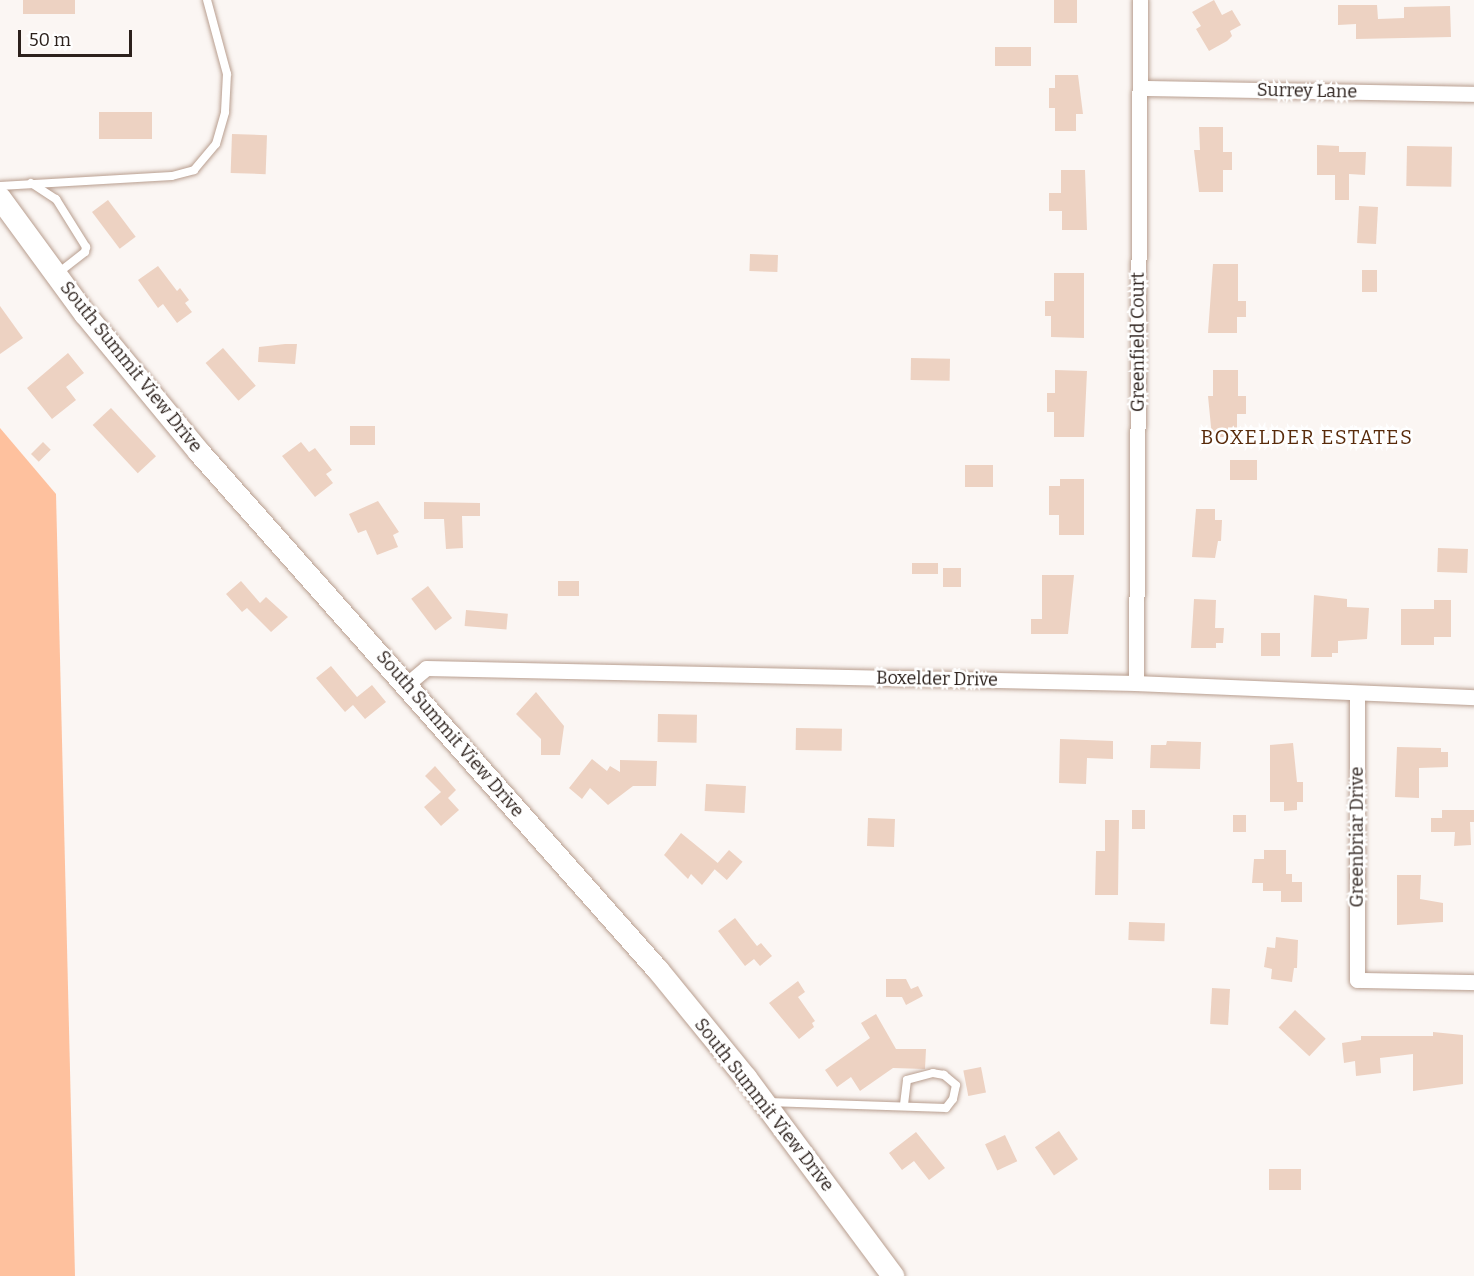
<!DOCTYPE html>
<html>
<head>
<meta charset="utf-8">
<style>
  body { margin:0 }
  #map { position:relative; width:1474px; height:1276px; overflow:hidden; background:#fbf6f3; font-family:Bitter,serif }
  div>[style] { position:absolute }
  [style*='--x'] { left:calc(var(--x)*1px); top:calc(var(--y)*1px); width:calc(var(--w)*1px); rotate:calc(var(--a)*1deg) }
  .green>* { inset:0; background:#fec19e }
  .building>* { inset:0; background:#edd2c2; transform-origin:0 0 }
  .roads { filter:drop-shadow(0 0 2px #b89e8f) drop-shadow(0 0 2px #b89e8f) }
  .lane>* { height:8px; margin:-4px; padding:0 4px; transform-origin:4px; border-radius:4px; background:#fff }
  .street>* { height:15px; margin:-7.5px; padding:0 7.5px; transform-origin:7.5px; border-radius:7.5px; background:#fff }
  .secondary>* { height:22px; margin:-11px; padding:0 11px; transform-origin:11px; border-radius:11px; background:#fff }
  span { translate:-50% -50%; white-space:nowrap; text-align:center; line-height:1.15; -webkit-text-stroke:5px #fff; paint-order:stroke }
  .street-label { font-size:18px; color:#2c211c }
  .neighbourhood-label { font-size:20px; color:#592b0b; letter-spacing:1.5px }
  .scale { position:absolute; left:18px; top:30px; width:114px; height:27px; box-sizing:border-box; border:3px solid #2c211c; border-top:0; padding-left:8px; font-size:18px; line-height:21px; white-space:nowrap; color:#2c211c; -webkit-text-stroke:4px #fff; paint-order:stroke }
</style>
</head>
<body>
<div id="map">
  <div class="green">
    <i style="clip-path:polygon(0 428px,56px 494px,75px 1276px,0 1276px)"></i>
  </div>
  <div class="building">
    <i style="left:23px;top:0;width:52px;height:14px"></i>
    <i style="left:1054px;top:0;width:23px;height:23px"></i>
    <i style="clip-path:polygon(1214px 0,1222px 15px,1232px 10px,1241px 25px,1230px 31px,1232px 36px,1227px 41px,1209px 51px,1196px 29px,1201px 26px,1192px 12px)"></i>
    <i style="clip-path:polygon(1338px 5px,1377px 5px,1378px 19px,1404px 18px,1404px 7px,1450px 6px,1451px 37px,1356px 39px,1356px 24px,1338px 25px)"></i>
    <i style="left:1031px;top:47px;width:19px;height:36px;rotate:90deg"></i>
    <i style="clip-path:polygon(1055px 75px,1078px 75px,1083px 114px,1076px 114px,1076px 131px,1055px 131px,1055px 108px,1049px 108px,1049px 88px,1055px 88px)"></i>
    <i style="left:99px;top:112px;width:53px;height:27px"></i>
    <i style="clip-path:polygon(1199px 127px,1223px 127px,1223px 152px,1232px 152px,1232px 170px,1223px 170px,1223px 192px,1199px 192px,1194px 150px,1200px 150px)"></i>
    <i style="left:232px;top:134px;width:35px;height:39px;rotate:2deg"></i>
    <i style="clip-path:polygon(1317px 145px,1339px 146px,1339px 152px,1366px 152px,1365px 175px,1349px 174px,1349px 200px,1335px 200px,1335px 175px,1317px 175px)"></i>
    <i style="left:1407px;top:146px;width:45px;height:40px;rotate:1deg"></i>
    <i style="clip-path:polygon(1061px 170px,1085px 170px,1087px 230px,1062px 230px,1062px 211px,1049px 211px,1049px 193px,1061px 193px)"></i>
    <i style="left:108px;top:200px;width:46px;height:20px;rotate:53deg"></i>
    <i style="left:1359px;top:206px;width:19px;height:37px;rotate:3deg"></i>
    <i style="left:750px;top:254px;width:28px;height:17px;rotate:2deg"></i>
    <i style="clip-path:polygon(1213px 264px,1238px 264px,1238px 301px,1246px 301px,1246px 317px,1237px 317px,1237px 333px,1208px 333px)"></i>
    <i style="clip-path:polygon(158px 266px,177px 291px,180px 288px,189px 300px,185px 303px,192px 312px,177px 323px,163px 304px,158px 308px,138px 280px)"></i>
    <i style="left:1362px;top:270px;width:15px;height:22px"></i>
    <i style="clip-path:polygon(1054px 273px,1084px 273px,1084px 338px,1051px 337px,1051px 316px,1045px 316px,1045px 301px,1054px 301px)"></i>
    <i style="clip-path:polygon(0 306px,23px 338px,0 354px)"></i>
    <i style="clip-path:polygon(285px 344px,297px 344px,295px 364px,258px 362px,259px 347px)"></i>
    <i style="left:223px;top:348px;width:50px;height:23px;rotate:49deg"></i>
    <i style="clip-path:polygon(68px 353px,84px 373px,66px 387px,76px 400px,52px 419px,27px 388px)"></i>
    <i style="left:911px;top:358px;width:39px;height:22px;rotate:1deg"></i>
    <i style="clip-path:polygon(1055px 370px,1087px 371px,1084px 437px,1054px 437px,1054px 412px,1047px 412px,1047px 393px,1055px 393px)"></i>
    <i style="clip-path:polygon(1213px 370px,1238px 370px,1238px 396px,1246px 396px,1246px 414px,1237px 414px,1237px 437px,1212px 437px,1208px 396px,1213px 396px)"></i>
    <i style="left:111px;top:408px;width:66px;height:25px;rotate:47deg"></i>
    <i style="left:350px;top:426px;width:25px;height:19px"></i>
    <i style="left:43px;top:442px;width:11px;height:17px;rotate:45deg"></i>
    <i style="clip-path:polygon(301px 442px,309px 452px,315px 448px,332px 470px,326px 474px,333px 483px,315px 497px,282px 456px)"></i>
    <i style="left:1230px;top:460px;width:27px;height:20px"></i>
    <i style="left:965px;top:465px;width:28px;height:22px"></i>
    <i style="clip-path:polygon(1060px 479px,1084px 479px,1084px 535px,1059px 535px,1059px 515px,1049px 515px,1049px 486px,1060px 486px)"></i>
    <i style="clip-path:polygon(378px 501px,399px 532px,393px 535px,398px 547px,377px 555px,366px 530px,358px 533px,349px 514px)"></i>
    <i style="clip-path:polygon(424px 502px,480px 503px,480px 516px,462px 516px,463px 548px,446px 549px,444px 519px,424px 519px)"></i>
    <i style="clip-path:polygon(1196px 509px,1215px 509px,1215px 520px,1222px 520px,1221px 541px,1218px 541px,1215px 558px,1192px 557px)"></i>
    <i style="left:1438px;top:548px;width:30px;height:24px;rotate:2deg"></i>
    <i style="left:912px;top:563px;width:26px;height:11px"></i>
    <i style="left:943px;top:568px;width:18px;height:19px"></i>
    <i style="clip-path:polygon(1042px 575px,1074px 575px,1068px 634px,1031px 634px,1031px 619px,1042px 619px)"></i>
    <i style="clip-path:polygon(241px 581px,260px 603px,266px 597px,288px 617px,271px 632px,247px 608px,242px 612px,226px 594px)"></i>
    <i style="left:558px;top:581px;width:21px;height:15px"></i>
    <i style="left:428px;top:586px;width:40px;height:21px;rotate:53deg"></i>
    <i style="clip-path:polygon(1314px 595px,1347px 599px,1347px 607px,1369px 608px,1367px 639px,1338px 641px,1338px 653px,1332px 653px,1332px 657px,1311px 657px)"></i>
    <i style="clip-path:polygon(1194px 599px,1216px 600px,1215px 628px,1224px 628px,1223px 643px,1216px 643px,1216px 648px,1191px 648px)"></i>
    <i style="clip-path:polygon(1434px 600px,1451px 600px,1451px 637px,1434px 637px,1434px 645px,1401px 645px,1401px 609px,1434px 609px)"></i>
    <i style="left:466px;top:610px;width:42px;height:16px;rotate:5deg"></i>
    <i style="left:1261px;top:633px;width:19px;height:23px"></i>
    <i style="clip-path:polygon(331px 666px,357px 697px,372px 685px,386px 702px,365px 719px,353px 705px,345px 712px,316px 678px)"></i>
    <i style="clip-path:polygon(536px 692px,564px 726px,560px 755px,541px 755px,541px 739px,516px 714px)"></i>
    <i style="left:658px;top:714px;width:39px;height:28px;rotate:1deg"></i>
    <i style="left:796px;top:728px;width:46px;height:22px;rotate:1deg"></i>
    <i style="clip-path:polygon(1060px 739px,1113px 741px,1113px 759px,1087px 758px,1086px 784px,1059px 783px)"></i>
    <i style="clip-path:polygon(1167px 741px,1201px 742px,1200px 769px,1150px 768px,1151px 745px,1166px 745px)"></i>
    <i style="clip-path:polygon(1293px 743px,1297px 782px,1303px 782px,1303px 802px,1297px 802px,1297px 810px,1284px 811px,1284px 802px,1270px 802px,1270px 745px)"></i>
    <i style="clip-path:polygon(1397px 747px,1441px 748px,1441px 752px,1448px 752px,1448px 767px,1419px 768px,1419px 798px,1395px 797px)"></i>
    <i style="clip-path:polygon(592px 759px,607px 771px,610px 766px,620px 772px,620px 760px,657px 761px,656px 786px,633px 786px,608px 805px,590px 788px,582px 799px,569px 788px)"></i>
    <i style="clip-path:polygon(435px 766px,456px 790px,448px 798px,459px 810px,441px 826px,424px 807px,441px 792px,425px 776px)"></i>
    <i style="left:706px;top:784px;width:40px;height:27px;rotate:3deg"></i>
    <i style="left:1132px;top:810px;width:13px;height:19px"></i>
    <i style="clip-path:polygon(1442px 810px,1474px 810px,1474px 822px,1470px 822px,1471px 845px,1454px 846px,1455px 832px,1431px 832px,1431px 818px,1442px 818px)"></i>
    <i style="left:1233px;top:815px;width:13px;height:17px"></i>
    <i style="left:868px;top:818px;width:27px;height:28px;rotate:2deg"></i>
    <i style="clip-path:polygon(1105px 820px,1119px 820px,1118px 895px,1095px 895px,1096px 851px,1105px 851px)"></i>
    <i style="clip-path:polygon(681px 833px,719px 864px,702px 885px,691px 874px,688px 879px,664px 855px)"></i>
    <i style="left:729px;top:850px;width:18px;height:24px;rotate:41deg"></i>
    <i style="clip-path:polygon(1264px 850px,1286px 850px,1286px 874px,1292px 874px,1292px 882px,1302px 882px,1302px 902px,1281px 902px,1281px 891px,1263px 891px,1263px 883px,1252px 883px,1254px 859px,1264px 859px)"></i>
    <i style="clip-path:polygon(1397px 875px,1421px 875px,1420px 899px,1443px 903px,1443px 922px,1397px 925px)"></i>
    <i style="clip-path:polygon(735px 918px,757px 946px,761px 943px,772px 956px,760px 966px,754px 959px,745px 966px,718px 931px)"></i>
    <i style="left:1129px;top:922px;width:36px;height:18px;rotate:2deg"></i>
    <i style="clip-path:polygon(1276px 937px,1298px 940px,1297px 968px,1294px 968px,1292px 982px,1271px 979px,1272px 969px,1264px 967px,1267px 947px,1275px 948px)"></i>
    <i style="clip-path:polygon(886px 979px,906px 979px,911px 989px,918px 986px,923px 996px,906px 1005px,902px 997px,886px 997px)"></i>
    <i style="clip-path:polygon(798px 981px,805px 992px,798px 997px,815px 1021px,812px 1023px,814px 1027px,799px 1039px,769px 1003px)"></i>
    <i style="left:1212px;top:988px;width:18px;height:36px;rotate:3deg"></i>
    <i style="left:1295px;top:1010px;width:42px;height:24px;rotate:43deg"></i>
    <i style="clip-path:polygon(876px 1014px,896px 1049px,926px 1049px,925px 1069px,893px 1068px,860px 1091px,851px 1077px,837px 1087px,825px 1070px,870px 1038px,861px 1023px)"></i>
    <i style="clip-path:polygon(1433px 1032px,1463px 1035px,1463px 1084px,1413px 1091px,1413px 1054px,1380px 1058px,1381px 1073px,1356px 1076px,1355px 1061px,1344px 1063px,1342px 1043px,1361px 1040px,1361px 1036px,1433px 1036px)"></i>
    <i style="left:981px;top:1067px;width:26px;height:18px;rotate:79deg"></i>
    <i style="left:1059px;top:1131px;width:34px;height:29px;rotate:56deg"></i>
    <i style="clip-path:polygon(916px 1132px,945px 1168px,929px 1180px,914px 1161px,902px 1170px,889px 1153px)"></i>
    <i style="left:1005px;top:1135px;width:29px;height:22px;rotate:65deg"></i>
    <i style="left:1269px;top:1169px;width:32px;height:21px"></i>
  </div>
  <div class="roads">
    <div class="lane">
      <i style="--x:31;--y:183;--w:30;--a:33"></i>
      <i style="--x:56;--y:199;--w:57;--a:58"></i>
      <i style="--x:86;--y:247;--w:5;--a:101"></i>
      <i style="--x:85;--y:252;--w:36;--a:142"></i>
      <i style="--x:0;--y:186;--w:172;--a:-3.3"></i>
      <i style="--x:172;--y:176;--w:23;--a:-15"></i>
      <i style="--x:194;--y:170;--w:34;--a:-50"></i>
      <i style="--x:216;--y:144;--w:33;--a:-74"></i>
      <i style="--x:225;--y:112;--w:38;--a:-87"></i>
      <i style="--x:227;--y:74;--w:77;--a:-105.1"></i>
      <i style="--x:768;--y:1102;--w:178;--a:1.9"></i>
      <i style="--x:946;--y:1108;--w:11;--a:-52"></i>
      <i style="--x:953;--y:1099;--w:14;--a:-78"></i>
      <i style="--x:956;--y:1085;--w:16;--a:-140"></i>
      <i style="--x:944;--y:1075;--w:11;--a:-170"></i>
      <i style="--x:933;--y:1073;--w:27;--a:165"></i>
      <i style="--x:907;--y:1080;--w:26;--a:97"></i>
    </div>
    <div class="street">
      <i style="--x:1140;--y:88;--w:334;--a:1"></i>
      <i style="--x:1136;--y:683;--w:683;--a:-89.66"></i>
      <i style="--x:406;--y:685;--w:26;--a:-40"></i>
      <i style="--x:426;--y:668;--w:710;--a:1.21"></i>
      <i style="--x:1136;--y:683;--w:338;--a:2.4"></i>
      <i style="--x:1357;--y:694;--w:286;--a:90"></i>
      <i style="--x:1357;--y:980;--w:117;--a:1"></i>
    </div>
    <div class="secondary">
      <i style="--x:0;--y:198;--w:144;--a:53.8"></i>
      <i style="--x:85;--y:314;--w:179;--a:50.4"></i>
      <i style="--x:199;--y:452;--w:692;--a:48.46"></i>
      <i style="--x:658;--y:970;--w:139;--a:50.8"></i>
      <i style="--x:746;--y:1078;--w:247;--a:53.4"></i>
    </div>
  </div>
  <div class="street-label">
    <span style="left:1307px;top:91px;rotate:1deg">Surrey Lane</span>
    <span style="left:1138px;top:342px;rotate:-90deg">Greenfield Court</span>
    <span style="left:131px;top:367px;rotate:51deg">South Summit View Drive</span>
    <span style="left:937px;top:679px;rotate:1deg">Boxelder Drive</span>
    <span style="left:450px;top:734px;rotate:49deg">South Summit View Drive</span>
    <span style="left:1357px;top:837px;rotate:-90deg">Greenbriar Drive</span>
    <span style="left:764px;top:1105px;rotate:52deg">South Summit View Drive</span>
  </div>
  <div class="neighbourhood-label">
    <span style="left:1307px;top:437px">BOXELDER ESTATES</span>
  </div>
  <div class="scale">50 m</div>
</div>
</body>
</html>
